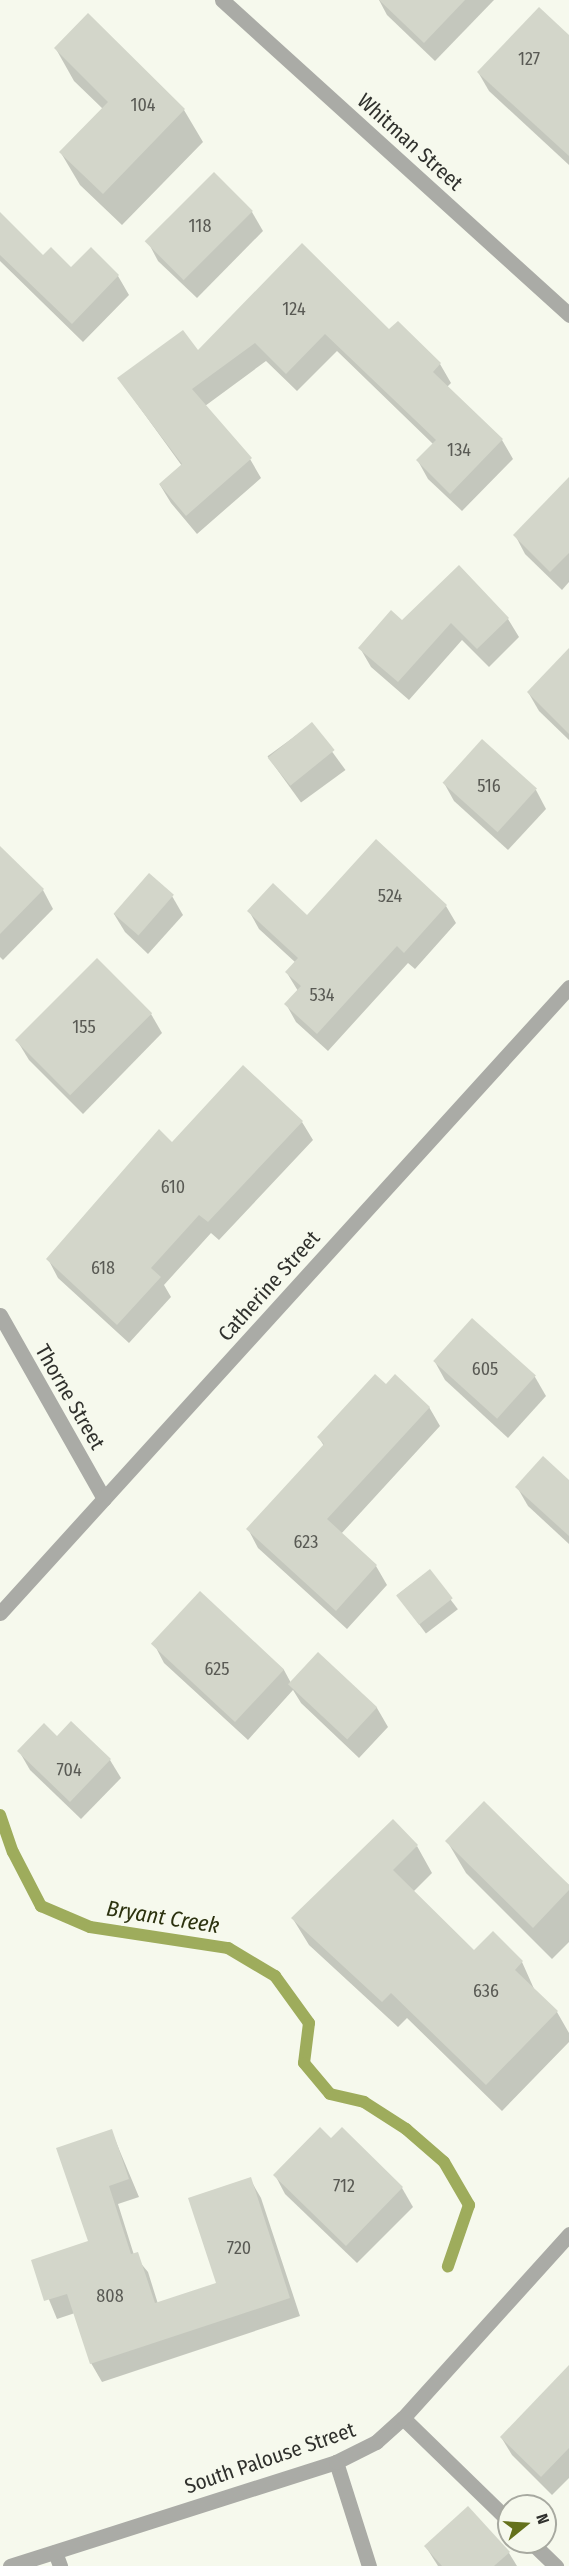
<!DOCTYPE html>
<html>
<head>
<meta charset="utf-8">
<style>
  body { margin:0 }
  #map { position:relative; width:569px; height:2566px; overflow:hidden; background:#f6f9ed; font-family:"Fira Sans Condensed",sans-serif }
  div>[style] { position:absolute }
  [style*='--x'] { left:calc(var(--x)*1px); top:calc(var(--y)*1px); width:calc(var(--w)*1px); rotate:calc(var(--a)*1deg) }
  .shadow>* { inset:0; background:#0003; transform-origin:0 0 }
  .stream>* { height:12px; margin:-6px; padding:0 6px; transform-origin:6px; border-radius:6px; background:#9eac5c }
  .building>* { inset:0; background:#d3d6ca; transform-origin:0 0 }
  .lane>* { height:15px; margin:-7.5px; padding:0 7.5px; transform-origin:7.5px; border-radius:7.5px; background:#aaaba6 }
  .street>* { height:15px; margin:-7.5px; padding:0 7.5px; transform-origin:7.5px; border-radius:7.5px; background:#aaaba6 }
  span { translate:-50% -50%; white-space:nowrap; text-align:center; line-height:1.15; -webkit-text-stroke:5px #f6f9ed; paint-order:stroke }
  .number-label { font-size:18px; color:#595a54 }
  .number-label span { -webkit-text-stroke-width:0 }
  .street-label { font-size:21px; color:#30312d }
  .water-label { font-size:22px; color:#2c320f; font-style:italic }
  .north { position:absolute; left:497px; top:2494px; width:60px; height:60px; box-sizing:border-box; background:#f6f9ed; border:2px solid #a7a9a0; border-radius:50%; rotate:72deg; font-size:16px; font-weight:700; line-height:24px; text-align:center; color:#30312d }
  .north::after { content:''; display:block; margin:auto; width:21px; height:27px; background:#64711c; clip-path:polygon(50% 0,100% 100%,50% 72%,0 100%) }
</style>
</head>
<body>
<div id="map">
  <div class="shadow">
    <i style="clip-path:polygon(379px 0,494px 0,435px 61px,387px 15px)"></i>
    <i style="clip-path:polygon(88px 16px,184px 110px,203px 142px,122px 225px,80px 185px,61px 153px,103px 109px,74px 81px,56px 49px)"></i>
    <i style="clip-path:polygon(569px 43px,569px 165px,489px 91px,478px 72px)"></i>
    <i style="clip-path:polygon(214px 174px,252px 212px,263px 231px,197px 298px,158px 261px,148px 242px)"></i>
    <i style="clip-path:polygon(0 214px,43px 257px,71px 269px,91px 249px,118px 276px,129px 295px,83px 342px,0 261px)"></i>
    <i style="clip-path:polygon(302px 246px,389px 331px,398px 323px,440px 364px,451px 383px,447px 387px,502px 440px,513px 459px,462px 511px,428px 479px,418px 461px,433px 444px,337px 351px,297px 391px,266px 361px,205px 406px,250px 459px,261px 478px,197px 534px,171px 503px,160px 485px,182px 466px,119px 379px,198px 353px)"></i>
    <i style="clip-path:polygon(569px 479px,569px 582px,562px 590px,525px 554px,515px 535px)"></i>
    <i style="clip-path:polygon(508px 619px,519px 637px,489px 667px,462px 640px,409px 700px,371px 667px,360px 648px,402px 622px)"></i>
    <i style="clip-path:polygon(569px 650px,569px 740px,539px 711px,528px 692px)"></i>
    <i style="left:312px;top:724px;width:57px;height:55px;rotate:54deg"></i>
    <i style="clip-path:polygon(444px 783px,536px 790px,546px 809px,508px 850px,454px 801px)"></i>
    <i style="clip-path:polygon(0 848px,43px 890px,53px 909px,3px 960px,0 957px)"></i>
    <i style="clip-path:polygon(172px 896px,183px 915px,148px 954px,125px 932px,114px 914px)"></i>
    <i style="clip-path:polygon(446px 906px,456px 923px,415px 969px,408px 963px,328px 1051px,296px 1022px,286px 1004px,298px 991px,287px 973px,296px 963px,259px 929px,249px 911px,307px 917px)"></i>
    <i style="clip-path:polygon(151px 1014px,162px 1033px,83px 1114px,29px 1060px,18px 1042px)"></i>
    <i style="clip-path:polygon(302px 1122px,313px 1140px,219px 1240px,211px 1233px,164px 1285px,171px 1297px,129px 1343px,58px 1278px,48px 1259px,173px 1144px)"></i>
    <i style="clip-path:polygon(472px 1320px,535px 1377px,546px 1396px,508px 1438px,445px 1380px,435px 1362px)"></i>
    <i style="clip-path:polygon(386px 1386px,429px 1407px,440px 1426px,341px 1534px,376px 1566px,387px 1585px,347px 1629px,258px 1548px,248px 1529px,324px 1446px,319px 1438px)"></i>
    <i style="clip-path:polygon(569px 1482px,569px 1544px,528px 1506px,517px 1487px)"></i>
    <i style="left:429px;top:1571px;width:48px;height:40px;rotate:53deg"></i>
    <i style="clip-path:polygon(200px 1593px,284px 1670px,291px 1683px,319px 1654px,377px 1708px,388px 1727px,359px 1758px,301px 1703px,293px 1690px,248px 1740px,164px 1663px,154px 1644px)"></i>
    <i style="clip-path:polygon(57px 1738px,110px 1760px,121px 1778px,81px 1819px,30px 1770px,19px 1751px)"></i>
    <i style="clip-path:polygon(484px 1803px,569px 1885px,569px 1942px,552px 1959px,466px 1873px,447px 1841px)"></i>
    <i style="clip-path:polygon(417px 1846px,432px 1873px,413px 1892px,474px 1952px,493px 1933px,522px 1962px,535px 1991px,557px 2012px,569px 2033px,569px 2042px,502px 2111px,407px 2018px,398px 2027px,309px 1945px,293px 1919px)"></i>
    <i style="clip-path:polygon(111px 2130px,139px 2197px,118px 2204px,134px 2255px,148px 2272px,158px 2304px,218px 2284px,250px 2179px,261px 2198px,300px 2316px,102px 2382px,91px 2363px,75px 2313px,57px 2319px,33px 2261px,89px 2242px)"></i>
    <i style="clip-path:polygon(331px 2140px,402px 2188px,413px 2207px,357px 2263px,285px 2194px,275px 2175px)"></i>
    <i style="clip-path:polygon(569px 2396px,569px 2478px,552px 2495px,512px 2455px,501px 2437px)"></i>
    <i style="clip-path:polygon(426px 2547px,509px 2553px,517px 2566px,438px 2566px)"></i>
  </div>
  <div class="stream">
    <i style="--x:0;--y:1815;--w:39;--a:71"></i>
    <i style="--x:13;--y:1852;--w:61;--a:62.6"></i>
    <i style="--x:41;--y:1906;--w:53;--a:23.2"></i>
    <i style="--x:90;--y:1927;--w:140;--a:8.7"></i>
    <i style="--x:228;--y:1948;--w:55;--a:30.8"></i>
    <i style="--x:275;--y:1976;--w:58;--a:54.1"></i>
    <i style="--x:309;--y:2023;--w:40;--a:97.1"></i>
    <i style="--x:304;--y:2063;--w:40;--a:50"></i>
    <i style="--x:330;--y:2094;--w:35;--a:13"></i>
    <i style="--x:364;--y:2102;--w:50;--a:32.7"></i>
    <i style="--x:406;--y:2129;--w:50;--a:41"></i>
    <i style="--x:444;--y:2162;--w:50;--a:59.8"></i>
    <i style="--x:469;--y:2205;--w:65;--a:109"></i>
  </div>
  <div class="building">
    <i style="clip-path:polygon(379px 0,465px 0,424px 43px)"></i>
    <i style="clip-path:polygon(539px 7px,569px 35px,569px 156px,477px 72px)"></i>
    <i style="clip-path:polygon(88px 13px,185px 109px,103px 194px,59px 152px,108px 102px,54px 48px)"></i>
    <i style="left:214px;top:172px;width:55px;height:98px;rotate:45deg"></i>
    <i style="clip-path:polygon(0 212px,43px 255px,51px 247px,71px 267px,91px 247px,119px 275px,72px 324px,0 255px)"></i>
    <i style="clip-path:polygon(302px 243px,389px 329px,398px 321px,441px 363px,433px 372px,503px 439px,450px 494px,416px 460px,436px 440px,325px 334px,286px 374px,255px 343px,192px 389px,252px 458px,186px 516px,159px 484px,182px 464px,117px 378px,183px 330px,198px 350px)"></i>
    <i style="clip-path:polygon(569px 477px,569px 553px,550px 572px,513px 535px)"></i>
    <i style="clip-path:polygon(459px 565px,509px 618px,477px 649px,451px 623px,398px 682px,358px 648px,391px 610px,402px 620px)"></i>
    <i style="clip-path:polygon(569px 648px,569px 734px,527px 692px)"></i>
    <i style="left:312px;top:722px;width:36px;height:57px;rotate:51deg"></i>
    <i style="left:482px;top:739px;width:74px;height:59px;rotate:42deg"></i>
    <i style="clip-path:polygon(376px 839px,447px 905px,404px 953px,397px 946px,317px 1034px,284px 1004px,301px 986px,285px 972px,298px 958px,247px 911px,273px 883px,307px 915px)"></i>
    <i style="clip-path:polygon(0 846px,44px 889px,0 934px)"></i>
    <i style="left:149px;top:873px;width:33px;height:54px;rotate:41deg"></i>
    <i style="left:97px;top:958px;width:78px;height:116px;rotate:45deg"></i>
    <i style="clip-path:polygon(243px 1065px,303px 1121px,208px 1222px,199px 1215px,151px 1268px,161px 1277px,117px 1325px,46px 1259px,159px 1129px,172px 1142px)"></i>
    <i style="left:472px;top:1318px;width:86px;height:58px;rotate:42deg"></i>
    <i style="clip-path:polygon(375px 1374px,386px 1384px,395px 1374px,430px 1407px,327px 1519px,377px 1565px,336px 1611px,246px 1529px,324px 1444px,317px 1437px)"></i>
    <i style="clip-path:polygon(543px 1456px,569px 1480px,569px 1536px,515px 1487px)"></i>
    <i style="left:430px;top:1569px;width:37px;height:43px;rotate:52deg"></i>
    <i style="left:200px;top:1591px;width:115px;height:72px;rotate:43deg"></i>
    <i style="left:318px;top:1652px;width:81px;height:44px;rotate:43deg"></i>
    <i style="clip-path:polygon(71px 1721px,111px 1759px,70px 1802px,17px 1751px,44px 1723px,57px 1736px)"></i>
    <i style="clip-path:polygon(484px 1801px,569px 1885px,569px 1890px,533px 1928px,445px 1841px)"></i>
    <i style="clip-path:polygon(393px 1819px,418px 1845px,393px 1870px,474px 1950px,493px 1931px,523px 1961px,515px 1970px,558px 2011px,486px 2085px,391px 1993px,382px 2002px,291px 1918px)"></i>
    <i style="clip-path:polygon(320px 2127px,331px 2138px,342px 2127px,403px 2187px,346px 2246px,273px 2175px)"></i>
    <i style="clip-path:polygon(112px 2129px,129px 2179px,109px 2186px,131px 2254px,138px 2252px,155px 2303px,216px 2283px,188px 2198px,251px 2177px,290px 2298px,90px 2364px,67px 2294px,44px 2301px,31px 2260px,88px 2241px,56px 2148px)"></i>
    <i style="clip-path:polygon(569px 2365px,569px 2448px,541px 2477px,500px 2437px)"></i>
    <i style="clip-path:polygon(468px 2506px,510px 2552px,494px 2566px,442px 2566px,424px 2546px)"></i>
  </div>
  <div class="lane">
    <i style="--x:403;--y:2418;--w:148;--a:44.2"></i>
    <i style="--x:531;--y:2542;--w:35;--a:44"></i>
    <i style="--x:55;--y:2552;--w:15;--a:70"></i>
  </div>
  <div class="street">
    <i style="--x:222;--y:0;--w:469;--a:42.2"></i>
    <i style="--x:0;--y:1315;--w:211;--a:60.5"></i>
    <i style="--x:0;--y:1613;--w:846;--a:-47.73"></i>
    <i style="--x:336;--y:2462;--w:109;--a:72.4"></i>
    <i style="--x:10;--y:2566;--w:342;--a:-17.7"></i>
    <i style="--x:336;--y:2462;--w:45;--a:-26.6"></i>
    <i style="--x:376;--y:2442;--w:36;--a:-42"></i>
    <i style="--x:403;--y:2418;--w:248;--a:-47.9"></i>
  </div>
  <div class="number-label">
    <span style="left:529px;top:59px">127</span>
    <span style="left:143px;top:105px">104</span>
    <span style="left:200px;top:226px">118</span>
    <span style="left:294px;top:309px">124</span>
    <span style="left:459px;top:450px">134</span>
    <span style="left:489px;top:786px">516</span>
    <span style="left:390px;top:896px">524</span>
    <span style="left:322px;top:995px">534</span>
    <span style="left:84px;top:1027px">155</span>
    <span style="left:173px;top:1187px">610</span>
    <span style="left:103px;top:1268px">618</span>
    <span style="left:485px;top:1369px">605</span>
    <span style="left:306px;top:1542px">623</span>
    <span style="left:217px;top:1669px">625</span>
    <span style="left:69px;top:1770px">704</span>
    <span style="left:486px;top:1991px">636</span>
    <span style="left:344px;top:2186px">712</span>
    <span style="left:239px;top:2248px">720</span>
    <span style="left:110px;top:2296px">808</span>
  </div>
  <div class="street-label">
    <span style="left:410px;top:142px;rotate:42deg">Whitman Street</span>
    <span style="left:269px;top:1286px;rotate:-48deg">Catherine Street</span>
    <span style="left:70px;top:1397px;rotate:60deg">Thorne Street</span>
    <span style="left:270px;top:2458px;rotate:-19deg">South Palouse Street</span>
  </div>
  <div class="water-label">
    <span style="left:163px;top:1917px;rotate:9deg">Bryant Creek</span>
  </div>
  <div class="north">N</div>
</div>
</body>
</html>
